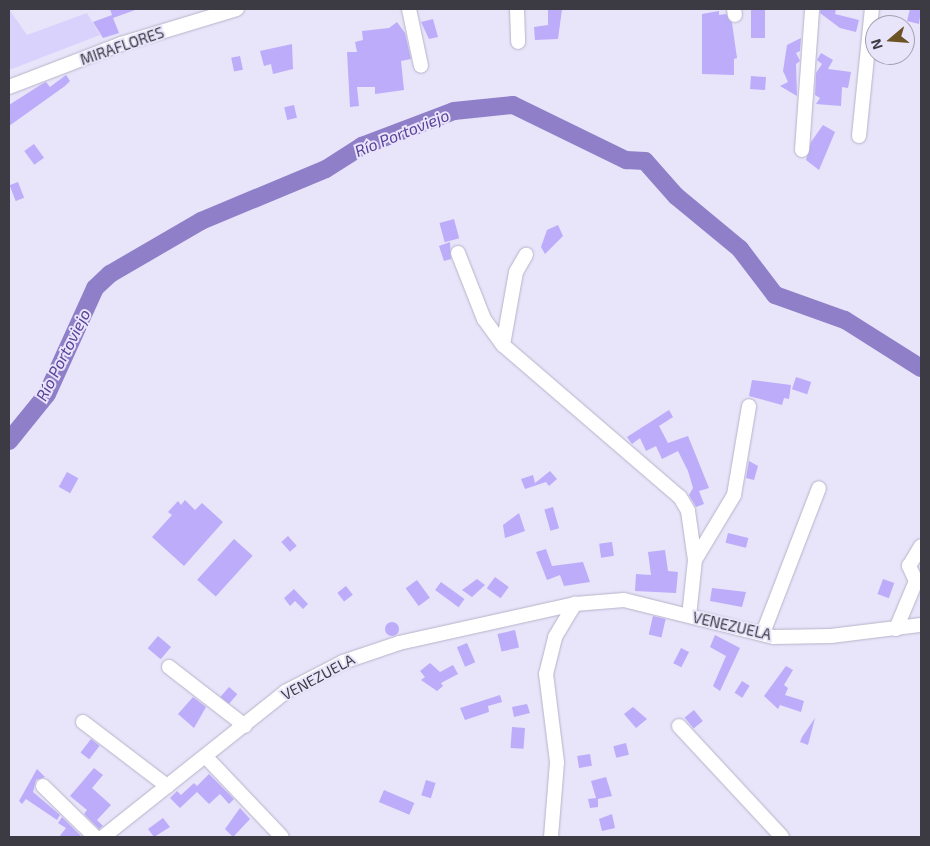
<!DOCTYPE html>
<html>
<head>
<meta charset="utf-8">
<style>
  body { margin:0 }
  #map { position:relative; width:930px; height:846px; overflow:hidden; background:#e8e4fa; font-family:"Exo 2",sans-serif }
  div>[style] { position:absolute }
  [style*='--x'] { left:calc(var(--x)*1px); top:calc(var(--y)*1px); width:calc(var(--w)*1px); rotate:calc(var(--a)*1deg) }
  .green>* { inset:0; background:#d9d2fc }
  .river>* { height:18px; margin:-9px; padding:0 9px; transform-origin:9px; border-radius:9px; background:#8f7fc9 }
  .building>* { inset:0; background:#bcacfa; transform-origin:0 0 }
  .round { border-radius:50% }
  .roads { filter:drop-shadow(0 0 1px #b7b3c8) drop-shadow(0 0 1px #b7b3c8) }
  .minor>* { height:14px; margin:-7px; padding:0 7px; transform-origin:7px; border-radius:7px; background:#fff }
  span { translate:-50% -50%; white-space:nowrap; text-align:center; line-height:1.15; -webkit-text-stroke:4px #e8e4fa; paint-order:stroke }
  .street-label { font-size:15px; color:#3c3b43 }
  .water-label { font-size:16px; color:#594099; font-style:italic }
  .frame { position:absolute; inset:0; border:10px solid #3c3b43; pointer-events:none }
  .north { position:absolute; left:865px; top:15px; width:50px; height:50px; box-sizing:border-box; background:#e8e4fa; border:1px solid #a3a0b1; border-radius:50%; rotate:252deg; font-size:14px; font-weight:700; line-height:20px; text-align:center; color:#3c3b43 }
  .north::after { content:''; display:block; margin:auto; width:18px; height:22px; background:#6b5323; clip-path:polygon(50% 0,100% 100%,50% 72%,0 100%) }
</style>
</head>
<body>
<div id="map">
  <div class="green">
    <i style="clip-path:polygon(9px 9px,27px 35px,87px 13px,100px 35px,9px 70px)"></i>
  </div>
  <div class="river">
    <i style="--x:9;--y:441;--w:60;--a:-51"></i>
    <i style="--x:47;--y:394;--w:116;--a:-65.6"></i>
    <i style="--x:95;--y:288;--w:21;--a:-43"></i>
    <i style="--x:110;--y:274;--w:105;--a:-30.2"></i>
    <i style="--x:201;--y:221;--w:135;--a:-22.6"></i>
    <i style="--x:326;--y:169;--w:43;--a:-32.6"></i>
    <i style="--x:362;--y:146;--w:98;--a:-20.8"></i>
    <i style="--x:454;--y:111;--w:59;--a:-5.8"></i>
    <i style="--x:513;--y:105;--w:126;--a:26"></i>
    <i style="--x:626;--y:160;--w:19;--a:3"></i>
    <i style="--x:645;--y:161;--w:47;--a:48.5"></i>
    <i style="--x:676;--y:196;--w:83;--a:39.6"></i>
    <i style="--x:740;--y:249;--w:58;--a:52.7"></i>
    <i style="--x:775;--y:295;--w:74;--a:19.7"></i>
    <i style="--x:845;--y:320;--w:90;--a:32.3"></i>
  </div>
  <div class="building">
    <i style="clip-path:polygon(110px 9px,135px 10px,113px 18px,119px 33px,103px 38px,93px 22px,112px 15px)"></i>
    <i style="clip-path:polygon(548px 9px,562px 9px,558px 39px,535px 40px,534px 27px,548px 25px)"></i>
    <i style="left:751px;top:9px;width:14px;height:29px"></i>
    <i style="clip-path:polygon(821px 9px,836px 9px,835px 14px,859px 20px,856px 32px,840px 28px,820px 13px)"></i>
    <i style="clip-path:polygon(910px 9px,921px 9px,919px 24px,907px 21px)"></i>
    <i style="clip-path:polygon(719px 11px,719px 15px,726px 14px,732px 23px,737px 58px,734px 59px,734px 75px,702px 74px,702px 14px)"></i>
    <i style="clip-path:polygon(433px 19px,438px 37px,429px 39px,421px 22px)"></i>
    <i style="clip-path:polygon(397px 22px,405px 33px,411px 59px,401px 61px,404px 90px,375px 94px,375px 87px,357px 87px,359px 106px,350px 107px,347px 52px,357px 52px,355px 42px,363px 40px,362px 31px,389px 28px)"></i>
    <i style="clip-path:polygon(801px 38px,800px 51px,796px 53px,800px 61px,796px 64px,797px 96px,780px 86px,788px 82px,783px 71px,787px 45px)"></i>
    <i style="clip-path:polygon(292px 44px,293px 69px,273px 74px,271px 64px,264px 66px,260px 51px)"></i>
    <i style="clip-path:polygon(821px 53px,833px 60px,828px 69px,851px 72px,848px 88px,842px 87px,841px 106px,816px 104px,820px 98px,815px 95px,816px 73px,822px 64px,817px 60px)"></i>
    <i style="left:240px;top:56px;width:14px;height:9px;rotate:78deg"></i>
    <i style="clip-path:polygon(66px 75px,70px 81px,65px 86px,9px 126px,9px 105px,42px 84px,46px 82px,50px 87px)"></i>
    <i style="left:751px;top:76px;width:15px;height:13px;rotate:4deg"></i>
    <i style="left:294px;top:105px;width:13px;height:10px;rotate:77deg"></i>
    <i style="clip-path:polygon(823px 125px,835px 132px,819px 170px,806px 160px,811px 142px)"></i>
    <i style="left:34px;top:144px;width:17px;height:12px;rotate:54deg"></i>
    <i style="left:18px;top:182px;width:17px;height:9px;rotate:69deg"></i>
    <i style="left:454px;top:219px;width:20px;height:15px;rotate:75deg"></i>
    <i style="clip-path:polygon(558px 225px,563px 236px,545px 254px,541px 247px,547px 230px)"></i>
    <i style="clip-path:polygon(450px 242px,451px 259px,444px 261px,439px 246px)"></i>
    <i style="left:796px;top:377px;width:16px;height:13px;rotate:18deg"></i>
    <i style="clip-path:polygon(752px 380px,791px 385px,789px 399px,784px 398px,782px 405px,749px 396px)"></i>
    <i style="clip-path:polygon(669px 410px,673px 417px,659px 426px,668px 443px,688px 436px,709px 488px,699px 491px,704px 504px,696px 507px,689px 495px,693px 488px,688px 471px,678px 451px,662px 459px,656px 446px,646px 451px,640px 438px,632px 444px,627px 437px)"></i>
    <i style="clip-path:polygon(749px 461px,758px 466px,754px 480px,746px 478px)"></i>
    <i style="clip-path:polygon(550px 471px,557px 479px,549px 486px,546px 482px,525px 489px,521px 479px,533px 475px,535px 483px)"></i>
    <i style="left:67px;top:472px;width:13px;height:17px;rotate:29deg"></i>
    <i style="clip-path:polygon(185px 500px,195px 510px,202px 503px,223px 522px,184px 566px,152px 537px,172px 515px,168px 512px,178px 501px,181px 505px)"></i>
    <i style="left:553px;top:507px;width:22px;height:9px;rotate:74deg"></i>
    <i style="clip-path:polygon(519px 513px,525px 531px,505px 538px,503px 525px)"></i>
    <i style="left:728px;top:533px;width:21px;height:10px;rotate:14deg"></i>
    <i style="left:288px;top:536px;width:13px;height:9px;rotate:48deg"></i>
    <i style="left:234px;top:539px;width:25px;height:55px;rotate:42deg"></i>
    <i style="left:612px;top:542px;width:14px;height:13px;rotate:82deg"></i>
    <i style="clip-path:polygon(546px 549px,552px 566px,583px 562px,590px 582px,564px 586px,560px 575px,547px 580px,536px 552px)"></i>
    <i style="clip-path:polygon(665px 550px,668px 571px,678px 572px,676px 593px,635px 591px,636px 574px,651px 575px,648px 552px)"></i>
    <i style="left:495px;top:577px;width:17px;height:14px;rotate:36deg"></i>
    <i style="clip-path:polygon(477px 579px,485px 585px,472px 597px,462px 590px)"></i>
    <i style="left:883px;top:579px;width:12px;height:16px;rotate:20deg"></i>
    <i style="left:417px;top:580px;width:22px;height:14px;rotate:54deg"></i>
    <i style="left:441px;top:582px;width:29px;height:10px;rotate:36deg"></i>
    <i style="left:346px;top:586px;width:11px;height:11px;rotate:52deg"></i>
    <i style="clip-path:polygon(712px 588px,746px 592px,742px 607px,710px 601px)"></i>
    <i style="clip-path:polygon(294px 589px,308px 604px,303px 609px,295px 601px,290px 606px,284px 598px)"></i>
    <i style="left:653px;top:616px;width:13px;height:19px;rotate:13deg"></i>
    <i class="round" style="left:385px;top:622px;width:14px;height:14px"></i>
    <i style="left:515px;top:630px;width:18px;height:18px;rotate:77deg"></i>
    <i style="clip-path:polygon(715px 635px,740px 648px,720px 691px,713px 686px,726px 656px,710px 647px)"></i>
    <i style="left:158px;top:636px;width:17px;height:16px;rotate:40deg"></i>
    <i style="left:467px;top:643px;width:21px;height:11px;rotate:67deg"></i>
    <i style="left:681px;top:648px;width:9px;height:17px;rotate:27deg"></i>
    <i style="clip-path:polygon(430px 663px,440px 672px,453px 665px,458px 674px,441px 683px,443px 686px,437px 691px,421px 680px,425px 677px,420px 671px)"></i>
    <i style="clip-path:polygon(786px 666px,793px 670px,784px 685px,788px 688px,785px 695px,804px 701px,801px 712px,780px 705px,778px 709px,764px 696px)"></i>
    <i style="left:742px;top:681px;width:9px;height:14px;rotate:32deg"></i>
    <i style="left:229px;top:687px;width:11px;height:13px;rotate:41deg"></i>
    <i style="clip-path:polygon(500px 695px,502px 702px,488px 706px,489px 712px,465px 720px,460px 708px)"></i>
    <i style="clip-path:polygon(193px 697px,206px 707px,194px 728px,178px 714px)"></i>
    <i style="clip-path:polygon(527px 704px,530px 713px,514px 717px,512px 707px)"></i>
    <i style="clip-path:polygon(633px 707px,647px 719px,636px 728px,624px 714px)"></i>
    <i style="left:694px;top:710px;width:14px;height:12px;rotate:51deg"></i>
    <i style="clip-path:polygon(815px 718px,808px 745px,800px 742px,802px 737px)"></i>
    <i style="left:512px;top:727px;width:13px;height:21px;rotate:4deg"></i>
    <i style="left:91px;top:739px;width:11px;height:17px;rotate:38deg"></i>
    <i style="left:626px;top:743px;width:12px;height:13px;rotate:76deg"></i>
    <i style="left:590px;top:754px;width:12px;height:13px;rotate:81deg"></i>
    <i style="clip-path:polygon(94px 768px,103px 775px,92px 788px,111px 805px,97px 820px,103px 826px,99px 829px,84px 814px,87px 810px,70px 796px)"></i>
    <i style="clip-path:polygon(37px 769px,45px 777px,36px 780px,33px 792px,60px 815px,57px 820px,26px 799px,22px 804px,19px 801px)"></i>
    <i style="clip-path:polygon(209px 774px,234px 799px,229px 804px,220px 794px,209px 804px,197px 792px,180px 808px,170px 798px,177px 791px,181px 795px,194px 783px,197px 786px)"></i>
    <i style="clip-path:polygon(606px 777px,612px 796px,598px 799px,598px 807px,590px 808px,588px 799px,596px 798px,591px 781px)"></i>
    <i style="left:426px;top:780px;width:10px;height:16px;rotate:17deg"></i>
    <i style="left:384px;top:790px;width:33px;height:13px;rotate:23deg"></i>
    <i style="clip-path:polygon(240px 808px,250px 819px,233px 837px,225px 829px)"></i>
    <i style="clip-path:polygon(612px 814px,615px 828px,602px 831px,599px 819px)"></i>
    <i style="clip-path:polygon(62px 817px,82px 837px,59px 837px,66px 828px,58px 823px)"></i>
    <i style="clip-path:polygon(163px 818px,170px 827px,154px 837px,148px 829px)"></i>
  </div>
  <div class="roads">
    <div class="minor">
      <i style="--x:409;--y:9;--w:58;--a:78.1"></i>
      <i style="--x:517;--y:9;--w:33;--a:88"></i>
      <i style="--x:734;--y:9;--w:6;--a:81"></i>
      <i style="--x:9;--y:87;--w:120;--a:-21"></i>
      <i style="--x:121;--y:44;--w:121;--a:-16.8"></i>
      <i style="--x:859;--y:136;--w:128;--a:-84.2"></i>
      <i style="--x:802;--y:150;--w:141;--a:-85.9"></i>
      <i style="--x:458;--y:253;--w:71;--a:68.5"></i>
      <i style="--x:484;--y:319;--w:32;--a:54"></i>
      <i style="--x:503;--y:345;--w:233;--a:40.7"></i>
      <i style="--x:680;--y:497;--w:16;--a:60"></i>
      <i style="--x:688;--y:511;--w:49;--a:81.9"></i>
      <i style="--x:695;--y:560;--w:56;--a:96.1"></i>
      <i style="--x:503;--y:345;--w:74;--a:-79.9"></i>
      <i style="--x:516;--y:272;--w:20;--a:-60"></i>
      <i style="--x:695;--y:560;--w:76;--a:-59"></i>
      <i style="--x:734;--y:495;--w:90;--a:-80.4"></i>
      <i style="--x:896;--y:629;--w:52;--a:-67.4"></i>
      <i style="--x:916;--y:581;--w:17;--a:-115"></i>
      <i style="--x:909;--y:566;--w:23;--a:-59"></i>
      <i style="--x:763;--y:633;--w:155;--a:-68.9"></i>
      <i style="--x:169;--y:667;--w:96;--a:37.8"></i>
      <i style="--x:83;--y:722;--w:106;--a:37.3"></i>
      <i style="--x:679;--y:726;--w:151;--a:47.1"></i>
      <i style="--x:206;--y:757;--w:110;--a:46.5"></i>
      <i style="--x:43;--y:786;--w:73;--a:44.4"></i>
      <i style="--x:103;--y:837;--w:233;--a:-38.5"></i>
      <i style="--x:285;--y:692;--w:65;--a:-27.3"></i>
      <i style="--x:343;--y:662;--w:59;--a:-18.7"></i>
      <i style="--x:399;--y:643;--w:180;--a:-12.5"></i>
      <i style="--x:575;--y:604;--w:49;--a:-4.7"></i>
      <i style="--x:624;--y:600;--w:154;--a:13.9"></i>
      <i style="--x:774;--y:637;--w:57;--a:-1"></i>
      <i style="--x:831;--y:636;--w:91;--a:-7"></i>
      <i style="--x:551;--y:837;--w:75;--a:-85.4"></i>
      <i style="--x:557;--y:762;--w:89;--a:-97.1"></i>
      <i style="--x:546;--y:674;--w:38;--a:-76"></i>
      <i style="--x:555;--y:637;--w:39;--a:-59"></i>
    </div>
  </div>
  <div class="street-label">
    <span style="left:122px;top:46px;rotate:-19deg">MIRAFLORES</span>
    <span style="left:732px;top:626px;rotate:13deg">VENEZUELA</span>
    <span style="left:318px;top:677px;rotate:-28deg">VENEZUELA</span>
  </div>
  <div class="water-label">
    <span style="left:402px;top:133px;rotate:-22deg">Río Portoviejo</span>
    <span style="left:63px;top:355px;rotate:-63deg">Río Portoviejo</span>
  </div>
  <div class="frame"></div>
  <div class="north">N</div>
</div>
</body>
</html>
